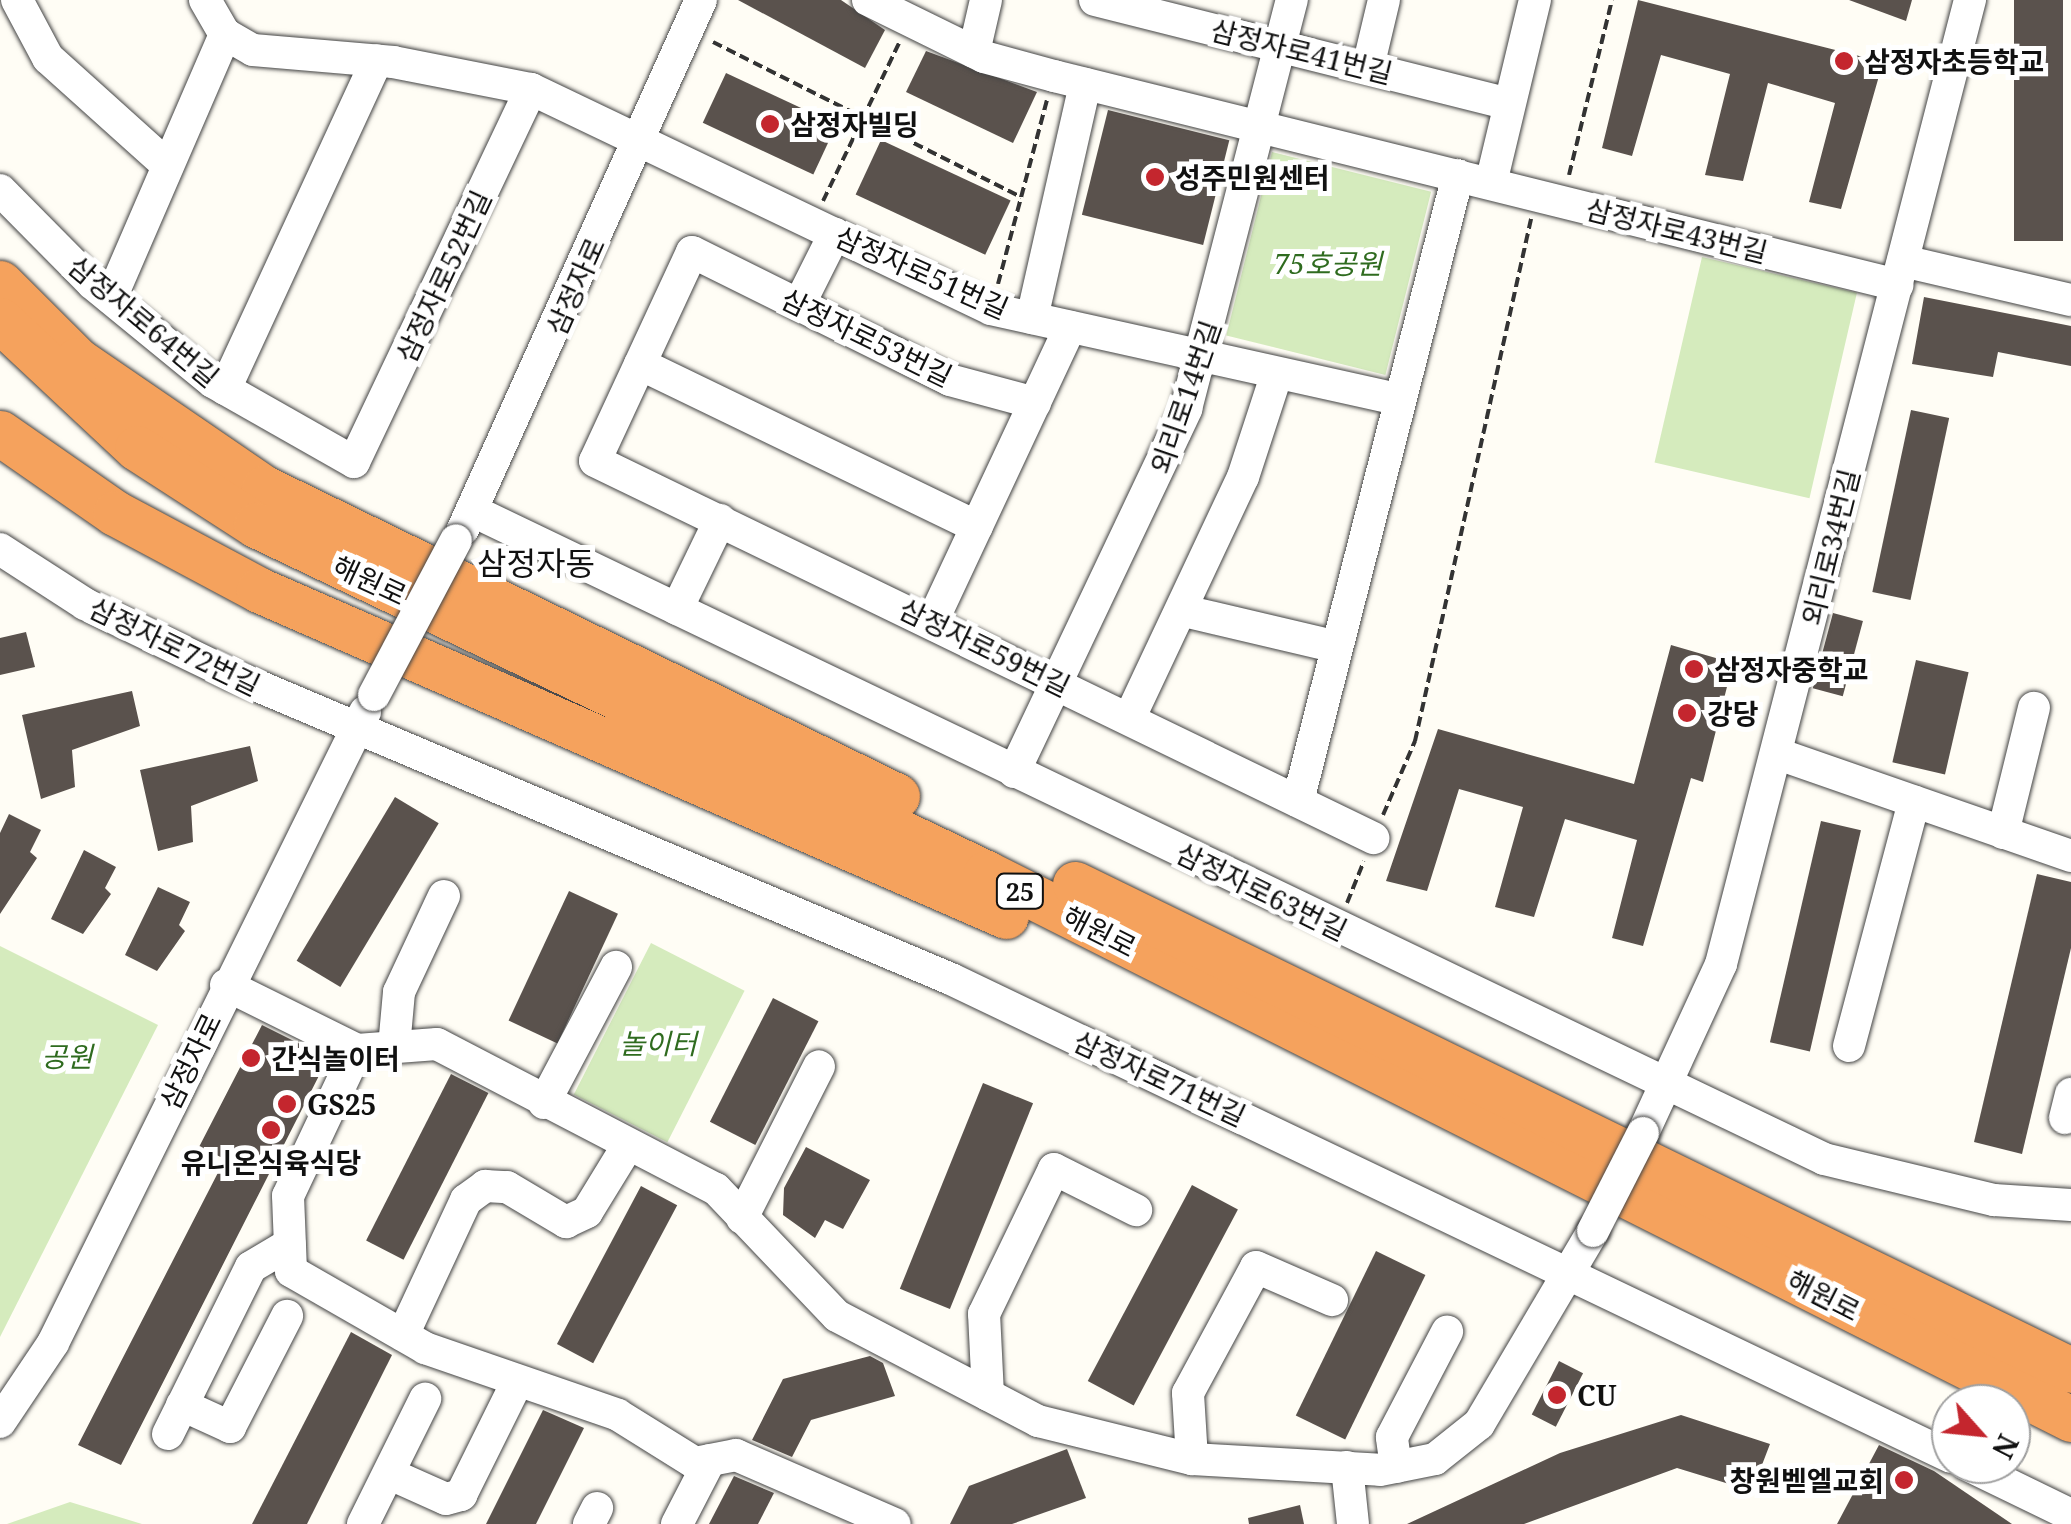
<!DOCTYPE html>
<html>
<head>
<meta charset="utf-8">
<style>
  body { margin:0 }
  #map { position:relative; width:2071px; height:1524px; overflow:hidden; background:#fffdf5; font-family:"Noto Serif","Noto Sans KR",serif }
  div>[style] { position:absolute }
  [style*='--x'] { left:calc(var(--x)*1px); top:calc(var(--y)*1px); width:calc(var(--w)*1px); rotate:calc(var(--a)*1deg) }
  .green>* { inset:0; background:#d5ebbd; transform-origin:0 0 }
  .building>* { inset:0; background:#5a524d; transform-origin:0 0 }
  .path>* { height:4px; margin-top:-2px; transform-origin:0; background:repeating-linear-gradient(90deg,#333 0 10px,transparent 0 15px) }
  .roads { filter:drop-shadow(0 0 2px #444) drop-shadow(0 0 2px #444) }
  .minor>* { height:32px; margin:-16px; padding:0 16px; transform-origin:16px; border-radius:16px; background:#fff }
  .highway>* { height:45px; margin:-22.5px; padding:0 22.5px; transform-origin:22.5px; border-radius:22.5px; background:#f5a25d }
  .bridges { filter:drop-shadow(0 0 2px #444) drop-shadow(0 0 2px #444) }
  .minor-bridge>* { height:32px; margin:-16px; padding:0 16px; transform-origin:16px; border-radius:16px; background:#fff }
  .dots>* { width:28px; height:28px; translate:-50% -50%; box-sizing:border-box; border:5px solid #fff; border-radius:50% }
  span { translate:-50% -50%; white-space:nowrap; text-align:center; line-height:1.15; -webkit-text-stroke:10px #fff; paint-order:stroke }
  .shield-label span { padding:2px 8px; background:#fff; border:2px solid; border-radius:8px; -webkit-text-stroke-width:0 }
  .shield-label { font-size:25px; color:#111; font-weight:700 }
  .street-label { font-size:28px; color:#111 }
  .poi-label { font-size:28px; color:#111; font-weight:700 }
  .left { translate:0 -50%; text-align:left }
  .right { translate:-100% -50%; text-align:right }
  .park-label { font-size:28px; color:#2f6b1f; font-style:italic }
  .quarter-label { font-size:32px; color:#111 }
  .north { position:absolute; left:1931px; top:1384px; width:100px; height:100px; box-sizing:border-box; background:#fff; border:2px solid #a0a0a0; border-radius:50%; rotate:117deg; font-size:28px; font-weight:700; line-height:40px; text-align:center; color:#111 }
  .north::after { content:''; display:block; margin:auto; width:35px; height:45px; background:#c4262e; clip-path:polygon(50% 0,100% 100%,50% 72%,0 100%) }
</style>
</head>
<body>
<div id="map">
  <div class="green">
    <i style="left:1272px;top:152px;width:164px;height:189px;rotate:14deg"></i>
    <i style="left:1702px;top:257px;width:159px;height:211px;rotate:13deg"></i>
    <i style="left:651px;top:943px;width:105px;height:170px;rotate:27deg"></i>
    <i style="clip-path:polygon(0 946px,158px 1025px,0 1337px)"></i>
    <i style="clip-path:polygon(70px 1502px,142px 1524px,7px 1524px)"></i>
  </div>
  <div class="building">
    <i style="clip-path:polygon(738px 0,841px 0,885px 30px,865px 68px)"></i>
    <i style="clip-path:polygon(1638px 0,1883px 62px,1841px 209px,1809px 202px,1835px 103px,1768px 83px,1743px 181px,1705px 175px,1730px 74px,1661px 55px,1632px 156px,1602px 148px)"></i>
    <i style="clip-path:polygon(1849px 0,1912px 0,1906px 21px)"></i>
    <i style="left:2014px;top:0;width:49px;height:241px"></i>
    <i style="clip-path:polygon(926px 51px,1037px 92px,1013px 143px,906px 92px)"></i>
    <i style="left:726px;top:73px;width:122px;height:55px;rotate:25deg"></i>
    <i style="left:1108px;top:110px;width:125px;height:108px;rotate:14deg"></i>
    <i style="left:881px;top:140px;width:143px;height:60px;rotate:25deg"></i>
    <i style="clip-path:polygon(1924px 297px,2071px 326px,2071px 366px,1998px 352px,1993px 377px,1912px 364px)"></i>
    <i style="left:1911px;top:410px;width:39px;height:186px;rotate:12deg"></i>
    <i style="left:1833px;top:613px;width:31px;height:78px;rotate:15deg"></i>
    <i style="clip-path:polygon(26px 632px,35px 667px,0 675px,0 638px)"></i>
    <i style="clip-path:polygon(1671px 645px,1733px 663px,1703px 782px,1691px 778px,1643px 946px,1612px 938px,1637px 840px,1565px 819px,1534px 917px,1495px 907px,1523px 807px,1459px 789px,1427px 891px,1386px 881px,1438px 729px,1634px 784px)"></i>
    <i style="left:1916px;top:660px;width:54px;height:105px;rotate:13deg"></i>
    <i style="clip-path:polygon(132px 691px,140px 726px,72px 750px,75px 787px,41px 799px,22px 715px)"></i>
    <i style="clip-path:polygon(250px 746px,258px 781px,191px 806px,193px 842px,158px 851px,140px 770px)"></i>
    <i style="left:395px;top:797px;width:51px;height:191px;rotate:31deg"></i>
    <i style="clip-path:polygon(9px 814px,41px 830px,30px 852px,37px 858px,0 914px,0 833px)"></i>
    <i style="left:1821px;top:821px;width:41px;height:227px;rotate:13deg"></i>
    <i style="clip-path:polygon(84px 850px,116px 867px,105px 888px,111px 894px,83px 934px,51px 919px)"></i>
    <i style="clip-path:polygon(2037px 874px,2071px 882px,2071px 948px,2022px 1154px,1974px 1142px)"></i>
    <i style="clip-path:polygon(158px 887px,190px 902px,179px 925px,185px 931px,157px 971px,125px 955px)"></i>
    <i style="left:569px;top:891px;width:54px;height:143px;rotate:25deg"></i>
    <i style="left:773px;top:998px;width:51px;height:139px;rotate:27deg"></i>
    <i style="clip-path:polygon(262px 1025px,328px 1058px,121px 1465px,78px 1445px,225px 1159px,199px 1147px)"></i>
    <i style="left:451px;top:1074px;width:42px;height:187px;rotate:27deg"></i>
    <i style="left:983px;top:1083px;width:54px;height:222px;rotate:22deg"></i>
    <i style="clip-path:polygon(806px 1147px,870px 1180px,843px 1229px,825px 1220px,815px 1238px,783px 1215px,784px 1188px)"></i>
    <i style="left:1192px;top:1185px;width:52px;height:222px;rotate:28deg"></i>
    <i style="left:641px;top:1186px;width:41px;height:179px;rotate:28deg"></i>
    <i style="left:1376px;top:1251px;width:55px;height:183px;rotate:26deg"></i>
    <i style="clip-path:polygon(351px 1332px,392px 1355px,307px 1524px,252px 1524px)"></i>
    <i style="clip-path:polygon(870px 1356px,883px 1363px,895px 1396px,811px 1420px,792px 1457px,752px 1440px,783px 1379px)"></i>
    <i style="left:1559px;top:1361px;width:27px;height:60px;rotate:27deg"></i>
    <i style="clip-path:polygon(543px 1410px,584px 1428px,536px 1524px,486px 1524px)"></i>
    <i style="clip-path:polygon(1681px 1415px,1770px 1444px,1752px 1491px,1677px 1468px,1524px 1524px,1407px 1524px,1560px 1453px)"></i>
    <i style="clip-path:polygon(1879px 1445px,1934px 1471px,2012px 1524px,1837px 1524px)"></i>
    <i style="clip-path:polygon(1067px 1449px,1086px 1498px,1012px 1524px,950px 1524px,969px 1486px)"></i>
    <i style="clip-path:polygon(734px 1476px,774px 1493px,758px 1524px,709px 1524px)"></i>
    <i style="clip-path:polygon(1300px 1505px,1304px 1524px,1249px 1524px,1248px 1518px)"></i>
  </div>
  <div class="path">
    <i style="--x:713;--y:42;--w:345;--a:26.7"></i>
    <i style="--x:1569;--y:175;--w:180;--a:-76.2"></i>
    <i style="--x:823;--y:201;--w:175;--a:-64.3"></i>
    <i style="--x:998;--y:284;--w:190;--a:-75.1"></i>
    <i style="--x:1383;--y:815;--w:81;--a:-66.6"></i>
    <i style="--x:1415;--y:741;--w:535;--a:-77.47"></i>
    <i style="--x:1347;--y:903;--w:45;--a:-68"></i>
  </div>
  <div class="roads">
    <div class="minor">
      <i style="--x:17;--y:0;--w:66;--a:61.9"></i>
      <i style="--x:48;--y:58;--w:161;--a:42"></i>
      <i style="--x:205;--y:0;--w:39;--a:60"></i>
      <i style="--x:225;--y:34;--w:32;--a:30"></i>
      <i style="--x:253;--y:50;--w:141;--a:4.9"></i>
      <i style="--x:393;--y:62;--w:141;--a:11.1"></i>
      <i style="--x:531;--y:89;--w:510;--a:25.56"></i>
      <i style="--x:991;--y:309;--w:419;--a:12.5"></i>
      <i style="--x:868;--y:0;--w:129;--a:26.2"></i>
      <i style="--x:984;--y:57;--w:73;--a:15.2"></i>
      <i style="--x:1054;--y:76;--w:869;--a:13.92"></i>
      <i style="--x:1095;--y:0;--w:426;--a:14.1"></i>
      <i style="--x:974;--y:52;--w:53;--a:-77"></i>
      <i style="--x:1368;--y:67;--w:69;--a:-76.6"></i>
      <i style="--x:1491;--y:183;--w:188;--a:-76.5"></i>
      <i style="--x:0;--y:190;--w:131;--a:45.3"></i>
      <i style="--x:92;--y:283;--w:156;--a:39.3"></i>
      <i style="--x:213;--y:382;--w:162;--a:29.6"></i>
      <i style="--x:354;--y:462;--w:413;--a:-64.6"></i>
      <i style="--x:1903;--y:261;--w:172;--a:13.1"></i>
      <i style="--x:111;--y:298;--w:288;--a:-66.6"></i>
      <i style="--x:799;--y:305;--w:80;--a:-63.4"></i>
      <i style="--x:1032;--y:318;--w:240;--a:-77.2"></i>
      <i style="--x:640;--y:364;--w:374;--a:25.8"></i>
      <i style="--x:225;--y:389;--w:362;--a:-65.2"></i>
      <i style="--x:1035;--y:403;--w:88;--a:-164.9"></i>
      <i style="--x:950;--y:380;--w:288;--a:-153.6"></i>
      <i style="--x:692;--y:252;--w:230;--a:114.9"></i>
      <i style="--x:595;--y:461;--w:865;--a:25.85"></i>
      <i style="--x:473;--y:511;--w:1498;--a:25.62"></i>
      <i style="--x:1824;--y:1159;--w:175;--a:13.6"></i>
      <i style="--x:1994;--y:1200;--w:77;--a:3.7"></i>
      <i style="--x:463;--y:529;--w:580;--a:-65.78"></i>
      <i style="--x:0;--y:549;--w:101;--a:32.9"></i>
      <i style="--x:85;--y:604;--w:163;--a:25.8"></i>
      <i style="--x:232;--y:675;--w:781;--a:22.92"></i>
      <i style="--x:951;--y:979;--w:1108;--a:25.55"></i>
      <i style="--x:677;--y:609;--w:99;--a:-64.2"></i>
      <i style="--x:1184;--y:611;--w:157;--a:13.2"></i>
      <i style="--x:932;--y:622;--w:326;--a:-64.9"></i>
      <i style="--x:1130;--y:717;--w:265;--a:-64.8"></i>
      <i style="--x:1243;--y:477;--w:109;--a:-71.9"></i>
      <i style="--x:1778;--y:754;--w:310;--a:19.2"></i>
      <i style="--x:1014;--y:772;--w:402;--a:-64.6"></i>
      <i style="--x:1186;--y:409;--w:423;--a:-75.5"></i>
      <i style="--x:1298;--y:801;--w:646;--a:-75.66"></i>
      <i style="--x:2003;--y:833;--w:129;--a:-76.1"></i>
      <i style="--x:226;--y:985;--w:146;--a:26.4"></i>
      <i style="--x:357;--y:1050;--w:80;--a:-4.3"></i>
      <i style="--x:437;--y:1044;--w:314;--a:27.5"></i>
      <i style="--x:716;--y:1189;--w:175;--a:46.4"></i>
      <i style="--x:837;--y:1316;--w:227;--a:27.6"></i>
      <i style="--x:1038;--y:1421;--w:159;--a:13.9"></i>
      <i style="--x:1192;--y:1459;--w:188;--a:3.3"></i>
      <i style="--x:1380;--y:1470;--w:56;--a:-11.3"></i>
      <i style="--x:1435;--y:1459;--w:56;--a:-38.5"></i>
      <i style="--x:1479;--y:1424;--w:224;--a:-59.4"></i>
      <i style="--x:1849;--y:1046;--w:253;--a:-75.1"></i>
      <i style="--x:394;--y:1047;--w:55;--a:-84.8"></i>
      <i style="--x:399;--y:992;--w:106;--a:-64.9"></i>
      <i style="--x:357;--y:1050;--w:161;--a:115.3"></i>
      <i style="--x:288;--y:1196;--w:75;--a:87.7"></i>
      <i style="--x:291;--y:1271;--w:155;--a:29.9"></i>
      <i style="--x:425;--y:1348;--w:204;--a:19.1"></i>
      <i style="--x:618;--y:1415;--w:91;--a:31.9"></i>
      <i style="--x:695;--y:1463;--w:42;--a:-11"></i>
      <i style="--x:736;--y:1455;--w:173;--a:23.5"></i>
      <i style="--x:544;--y:1103;--w:154;--a:-62.1"></i>
      <i style="--x:2065;--y:1118;--w:25;--a:-76"></i>
      <i style="--x:1643;--y:1133;--w:186;--a:-65.2"></i>
      <i style="--x:1721;--y:964;--w:996;--a:-75.52"></i>
      <i style="--x:742;--y:1218;--w:170;--a:-63.1"></i>
      <i style="--x:403;--y:1335;--w:149;--a:-65"></i>
      <i style="--x:466;--y:1200;--w:24;--a:-36"></i>
      <i style="--x:485;--y:1186;--w:22;--a:3"></i>
      <i style="--x:507;--y:1187;--w:69;--a:30.7"></i>
      <i style="--x:566;--y:1222;--w:23;--a:-25"></i>
      <i style="--x:587;--y:1212;--w:79;--a:-58.5"></i>
      <i style="--x:988;--y:1395;--w:81;--a:-92.8"></i>
      <i style="--x:984;--y:1314;--w:161;--a:-64.2"></i>
      <i style="--x:1054;--y:1169;--w:92;--a:26.6"></i>
      <i style="--x:182;--y:1405;--w:53;--a:24.6"></i>
      <i style="--x:230;--y:1427;--w:125;--a:-62.8"></i>
      <i style="--x:0;--y:1422;--w:95;--a:-56.1"></i>
      <i style="--x:53;--y:1343;--w:704;--a:-63.69"></i>
      <i style="--x:168;--y:1434;--w:186;--a:-63.6"></i>
      <i style="--x:251;--y:1267;--w:45;--a:-30.5"></i>
      <i style="--x:1192;--y:1459;--w:66;--a:-93.5"></i>
      <i style="--x:1188;--y:1393;--w:143;--a:-61.6"></i>
      <i style="--x:1256;--y:1267;--w:83;--a:23.5"></i>
      <i style="--x:1966;--y:1464;--w:117;--a:25.9"></i>
      <i style="--x:1347;--y:1467;--w:57;--a:84"></i>
      <i style="--x:1396;--y:1467;--w:30;--a:-98"></i>
      <i style="--x:1392;--y:1437;--w:119;--a:-62.4"></i>
      <i style="--x:390;--y:1474;--w:61;--a:24.1"></i>
      <i style="--x:446;--y:1499;--w:16;--a:-15"></i>
      <i style="--x:461;--y:1495;--w:126;--a:-63.6"></i>
      <i style="--x:363;--y:1524;--w:140;--a:-63.6"></i>
      <i style="--x:589;--y:1524;--w:18;--a:-63"></i>
      <i style="--x:677;--y:1524;--w:72;--a:-62.7"></i>
    </div>
    <div class="highway">
      <i style="--x:0;--y:283;--w:109;--a:45"></i>
      <i style="--x:77;--y:360;--w:227;--a:34.4"></i>
      <i style="--x:264;--y:488;--w:704;--a:25.95"></i>
      <i style="--x:0;--y:320;--w:187;--a:43.1"></i>
      <i style="--x:137;--y:448;--w:142;--a:32.9"></i>
      <i style="--x:256;--y:525;--w:809;--a:25.49"></i>
      <i style="--x:986;--y:873;--w:1215;--a:26.71"></i>
      <i style="--x:0;--y:433;--w:140;--a:34.8"></i>
      <i style="--x:115;--y:513;--w:163;--a:28.1"></i>
      <i style="--x:259;--y:590;--w:815;--a:23.58"></i>
      <i style="--x:1075;--y:884;--w:1108;--a:26.01"></i>
    </div>
  </div>
  <div class="bridges">
    <div class="minor-bridge">
      <i style="--x:374;--y:695;--w:175;--a:-62.1"></i>
      <i style="--x:1593;--y:1231;--w:110;--a:-63"></i>
    </div>
  </div>
  <div class="dots">
    <i style="left:1844px;top:61px;background:#c4262e"></i>
    <i style="left:770px;top:124px;background:#c4262e"></i>
    <i style="left:1155px;top:177px;background:#c4262e"></i>
    <i style="left:1694px;top:669px;background:#c4262e"></i>
    <i style="left:1687px;top:713px;background:#c4262e"></i>
    <i style="left:251px;top:1058px;background:#c4262e"></i>
    <i style="left:287px;top:1104px;background:#c4262e"></i>
    <i style="left:271px;top:1130px;background:#c4262e"></i>
    <i style="left:1557px;top:1395px;background:#c4262e"></i>
    <i style="left:1904px;top:1480px;background:#c4262e"></i>
  </div>
  <div class="shield-label">
    <span style="left:1020px;top:891px">25</span>
  </div>
  <div class="street-label">
    <span style="left:1302px;top:51px;rotate:14deg">삼정자로41번길</span>
    <span style="left:1677px;top:230px;rotate:14deg">삼정자로43번길</span>
    <span style="left:922px;top:272px;rotate:24deg">삼정자로51번길</span>
    <span style="left:443px;top:276px;rotate:-65deg">삼정자로52번길</span>
    <span style="left:575px;top:286px;rotate:-66deg">삼정자로</span>
    <span style="left:144px;top:321px;rotate:40deg">삼정자로64번길</span>
    <span style="left:867px;top:337px;rotate:26deg">삼정자로53번길</span>
    <span style="left:1185px;top:397px;rotate:-71deg">외리로14번길</span>
    <span style="left:1830px;top:547px;rotate:-76deg">외리로34번길</span>
    <span style="left:370px;top:580px;rotate:25deg">해원로</span>
    <span style="left:175px;top:646px;rotate:26deg">삼정자로72번길</span>
    <span style="left:985px;top:647px;rotate:26deg">삼정자로59번길</span>
    <span style="left:1262px;top:891px;rotate:26deg">삼정자로63번길</span>
    <span style="left:1100px;top:931px;rotate:27deg">해원로</span>
    <span style="left:190px;top:1061px;rotate:-64deg">삼정자로</span>
    <span style="left:1160px;top:1078px;rotate:25deg">삼정자로71번길</span>
    <span style="left:1824px;top:1295px;rotate:27deg">해원로</span>
  </div>
  <div class="poi-label">
    <span class="left" style="left:1864px;top:61px">삼정자초등학교</span>
    <span class="left" style="left:790px;top:124px">삼정자빌딩</span>
    <span class="left" style="left:1175px;top:177px">성주민원센터</span>
    <span class="left" style="left:1714px;top:669px">삼정자중학교</span>
    <span class="left" style="left:1707px;top:713px">강당</span>
    <span class="left" style="left:271px;top:1058px">간식놀이터</span>
    <span class="left" style="left:307px;top:1104px">GS25</span>
    <span style="left:271px;top:1162px">유니온식육식당</span>
    <span class="left" style="left:1577px;top:1395px">CU</span>
    <span class="right" style="left:1884px;top:1480px">창원벧엘교회</span>
  </div>
  <div class="park-label">
    <span style="left:1328px;top:263px">75호공원</span>
    <span style="left:658px;top:1043px">놀이터</span>
    <span style="left:67px;top:1056px">공원</span>
  </div>
  <div class="quarter-label">
    <span style="left:536px;top:563px">삼정자동</span>
  </div>
  <div class="north">N</div>
</div>
</body>
</html>
